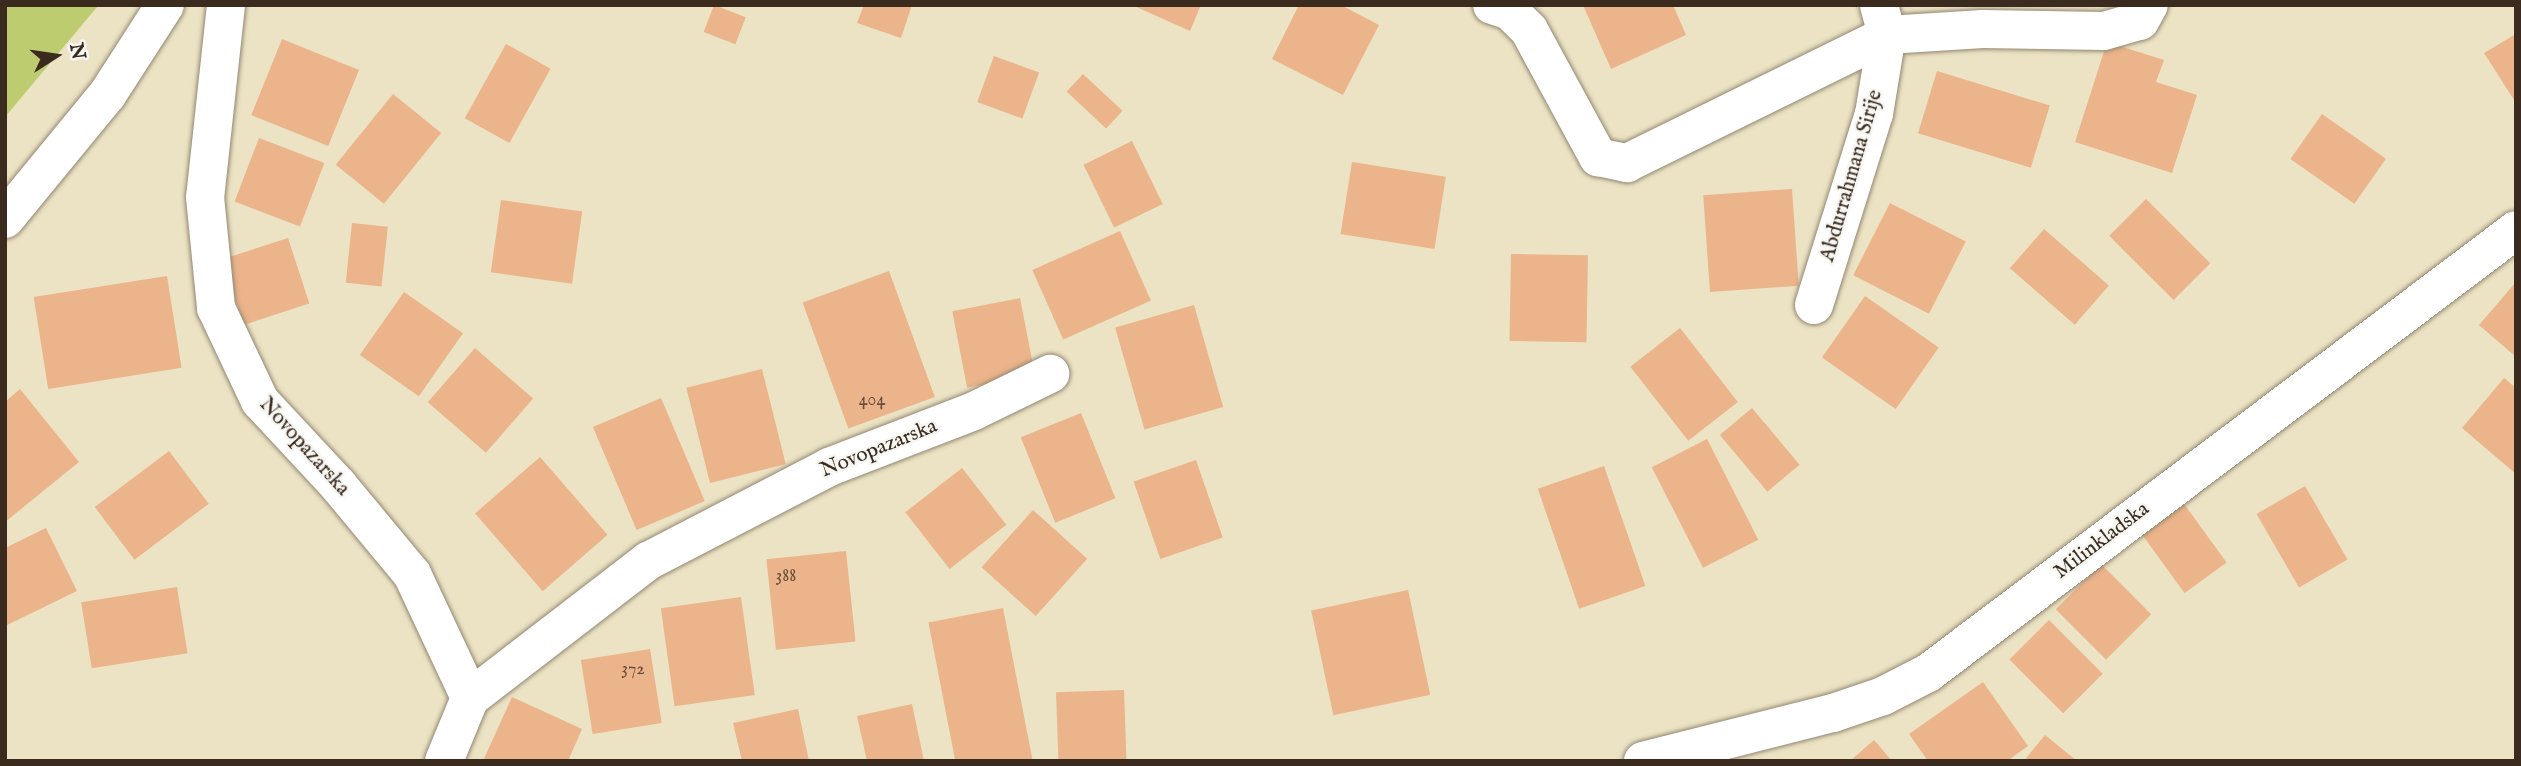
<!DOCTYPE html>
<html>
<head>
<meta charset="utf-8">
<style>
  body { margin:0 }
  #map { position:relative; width:2521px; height:766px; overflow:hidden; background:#ebe3c4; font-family:"IM FELL English",serif }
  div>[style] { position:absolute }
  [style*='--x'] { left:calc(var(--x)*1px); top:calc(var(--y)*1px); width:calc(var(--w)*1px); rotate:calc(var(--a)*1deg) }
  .green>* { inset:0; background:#bccc6f }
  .building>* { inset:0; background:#ebb48a; transform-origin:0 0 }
  .roads { filter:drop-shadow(0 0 2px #938671) drop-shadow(0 0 2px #938671) }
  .minor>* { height:38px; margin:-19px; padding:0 19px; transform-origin:19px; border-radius:19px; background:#fff }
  span { translate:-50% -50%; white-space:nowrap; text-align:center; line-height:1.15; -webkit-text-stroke:5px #f6f6f2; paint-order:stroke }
  .number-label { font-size:18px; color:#674c39 }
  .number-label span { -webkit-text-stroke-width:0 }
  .street-label { font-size:21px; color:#3b2a1e }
  .frame { position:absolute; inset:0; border:7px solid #3b2a1e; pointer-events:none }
  .north { position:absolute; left:21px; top:21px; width:70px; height:70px; -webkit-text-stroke:5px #f6f6f2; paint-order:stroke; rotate:78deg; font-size:19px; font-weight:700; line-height:28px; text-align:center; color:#3b2a1e }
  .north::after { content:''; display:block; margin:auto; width:24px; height:32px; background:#3b2a1e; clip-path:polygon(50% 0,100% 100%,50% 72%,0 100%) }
</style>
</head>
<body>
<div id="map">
  <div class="green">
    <i style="clip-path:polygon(5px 5px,97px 7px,5px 117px)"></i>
  </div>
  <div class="building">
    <i style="left:714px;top:5px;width:34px;height:29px;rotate:21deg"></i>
    <i style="clip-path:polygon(864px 5px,912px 5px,901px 38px,857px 23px)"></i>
    <i style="clip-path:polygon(1132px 5px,1201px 5px,1190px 31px)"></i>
    <i style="clip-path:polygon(1299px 5px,1341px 5px,1379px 25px,1343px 95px,1272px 59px)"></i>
    <i style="clip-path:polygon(1583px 5px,1673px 5px,1686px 35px,1611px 69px)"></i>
    <i style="clip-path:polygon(2516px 34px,2516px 103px,2484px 53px)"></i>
    <i style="left:282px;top:39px;width:83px;height:82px;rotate:22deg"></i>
    <i style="clip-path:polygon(2107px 42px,2164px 60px,2156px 82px,2197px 95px,2172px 173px,2075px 142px)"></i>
    <i style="left:506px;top:44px;width:51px;height:85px;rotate:29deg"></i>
    <i style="left:994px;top:56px;width:48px;height:49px;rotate:20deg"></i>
    <i style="left:1937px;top:71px;width:118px;height:65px;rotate:17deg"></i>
    <i style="left:1083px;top:74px;width:54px;height:24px;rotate:43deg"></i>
    <i style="left:393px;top:94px;width:62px;height:91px;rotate:39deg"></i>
    <i style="left:2322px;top:114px;width:78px;height:55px;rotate:35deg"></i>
    <i style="left:259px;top:138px;width:70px;height:68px;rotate:21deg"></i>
    <i style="left:1132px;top:141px;width:70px;height:54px;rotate:64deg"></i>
    <i style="left:1352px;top:162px;width:95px;height:73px;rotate:9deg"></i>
    <i style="left:1792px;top:189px;width:97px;height:89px;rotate:86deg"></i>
    <i style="left:2146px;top:199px;width:91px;height:52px;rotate:45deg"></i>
    <i style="left:501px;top:200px;width:82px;height:73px;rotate:8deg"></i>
    <i style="left:1890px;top:203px;width:85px;height:81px;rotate:27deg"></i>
    <i style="left:352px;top:223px;width:36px;height:60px;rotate:6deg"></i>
    <i style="left:2044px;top:229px;width:86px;height:52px;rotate:41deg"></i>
    <i style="left:1120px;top:231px;width:76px;height:96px;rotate:66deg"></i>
    <i style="left:288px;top:238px;width:69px;height:69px;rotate:72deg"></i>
    <i style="left:1511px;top:254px;width:77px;height:87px;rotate:1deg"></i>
    <i style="left:889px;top:271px;width:134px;height:92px;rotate:70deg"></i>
    <i style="left:167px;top:276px;width:93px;height:135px;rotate:81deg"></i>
    <i style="clip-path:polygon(2516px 282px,2516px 357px,2479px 325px)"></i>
    <i style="left:404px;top:292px;width:72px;height:77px;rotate:35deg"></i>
    <i style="left:1865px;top:296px;width:90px;height:75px;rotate:35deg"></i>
    <i style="left:1020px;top:298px;width:78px;height:69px;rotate:79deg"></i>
    <i style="left:1194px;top:305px;width:106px;height:82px;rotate:74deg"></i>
    <i style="left:1680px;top:328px;width:94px;height:63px;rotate:52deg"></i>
    <i style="left:475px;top:348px;width:77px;height:72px;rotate:41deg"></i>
    <i style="left:762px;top:369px;width:98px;height:78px;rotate:76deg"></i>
    <i style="clip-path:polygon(2504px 378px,2516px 388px,2516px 474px,2462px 428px)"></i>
    <i style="clip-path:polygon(20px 389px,79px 462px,5px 522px,5px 402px)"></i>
    <i style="left:661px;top:398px;width:112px;height:74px;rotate:67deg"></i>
    <i style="left:1752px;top:408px;width:74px;height:42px;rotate:50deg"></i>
    <i style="left:1081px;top:413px;width:92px;height:65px;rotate:68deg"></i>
    <i style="left:1707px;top:439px;width:113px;height:62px;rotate:63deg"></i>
    <i style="left:169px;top:451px;width:66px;height:93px;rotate:53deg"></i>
    <i style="left:540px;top:457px;width:103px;height:86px;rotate:49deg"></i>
    <i style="left:1196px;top:460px;width:82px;height:66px;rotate:71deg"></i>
    <i style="left:1604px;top:466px;width:127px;height:70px;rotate:71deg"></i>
    <i style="left:962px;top:468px;width:72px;height:72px;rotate:52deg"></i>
    <i style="left:2305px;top:486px;width:85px;height:56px;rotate:60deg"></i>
    <i style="left:2179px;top:497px;width:81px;height:52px;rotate:54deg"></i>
    <i style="left:1033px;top:510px;width:73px;height:77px;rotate:42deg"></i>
    <i style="clip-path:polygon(46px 528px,77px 591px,5px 626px,5px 548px)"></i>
    <i style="left:846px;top:551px;width:91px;height:80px;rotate:84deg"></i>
    <i style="left:2101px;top:564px;width:71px;height:64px;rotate:45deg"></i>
    <i style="left:177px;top:587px;width:67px;height:97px;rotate:81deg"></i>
    <i style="left:1408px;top:590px;width:107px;height:99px;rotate:78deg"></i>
    <i style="left:741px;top:597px;width:99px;height:81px;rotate:82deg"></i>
    <i style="left:1003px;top:608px;width:156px;height:76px;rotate:79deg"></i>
    <i style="left:2049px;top:620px;width:76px;height:56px;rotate:45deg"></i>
    <i style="left:650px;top:649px;width:75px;height:70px;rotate:81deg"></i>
    <i style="clip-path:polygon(1983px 682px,2028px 746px,2007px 761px,1928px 761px,1909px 734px)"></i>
    <i style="left:1124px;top:690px;width:71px;height:68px;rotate:88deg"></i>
    <i style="clip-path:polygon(512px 697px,582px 729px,568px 761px,483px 761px)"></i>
    <i style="clip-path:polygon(912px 704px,924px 761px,867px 761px,857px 716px)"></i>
    <i style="clip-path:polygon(798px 709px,809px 761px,742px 761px,733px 723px)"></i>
    <i style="clip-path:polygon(2045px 735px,2077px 761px,2024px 761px)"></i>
    <i style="clip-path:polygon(1874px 740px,1892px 761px,1850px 761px)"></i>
  </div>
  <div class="roads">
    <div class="minor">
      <i style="--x:226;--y:5;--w:193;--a:96.2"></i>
      <i style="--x:205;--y:197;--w:112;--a:84.3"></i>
      <i style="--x:216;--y:308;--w:103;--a:64.7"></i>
      <i style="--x:260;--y:401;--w:115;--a:47.1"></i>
      <i style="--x:338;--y:485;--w:116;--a:50.3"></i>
      <i style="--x:412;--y:574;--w:137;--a:64.9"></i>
      <i style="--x:1492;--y:5;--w:19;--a:18"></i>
      <i style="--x:1510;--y:11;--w:27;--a:45"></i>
      <i style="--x:1529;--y:30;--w:145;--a:61.5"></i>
      <i style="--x:1598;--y:157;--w:30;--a:12"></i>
      <i style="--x:1627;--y:163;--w:290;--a:-26.2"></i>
      <i style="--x:1887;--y:35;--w:96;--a:-3.6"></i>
      <i style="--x:1983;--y:29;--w:121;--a:0.9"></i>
      <i style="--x:2104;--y:31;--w:37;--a:-16"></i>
      <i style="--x:2140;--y:21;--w:18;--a:-61"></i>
      <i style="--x:5;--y:219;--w:161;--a:-50.6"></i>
      <i style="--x:107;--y:95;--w:107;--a:-57.2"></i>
      <i style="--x:1814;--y:305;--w:200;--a:-72.6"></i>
      <i style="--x:1874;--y:114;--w:80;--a:-80.7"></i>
      <i style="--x:1887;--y:35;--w:31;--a:-105"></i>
      <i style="--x:444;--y:761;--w:68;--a:-67.6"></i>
      <i style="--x:470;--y:698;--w:225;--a:-37.6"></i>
      <i style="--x:648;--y:561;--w:204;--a:-27.4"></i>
      <i style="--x:829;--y:467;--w:155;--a:-21.1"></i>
      <i style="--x:974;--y:411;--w:85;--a:-26"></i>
      <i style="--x:1643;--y:761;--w:196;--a:-14.2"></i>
      <i style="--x:1833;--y:713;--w:53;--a:-18.8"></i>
      <i style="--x:1883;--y:696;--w:51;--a:-27.1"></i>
      <i style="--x:1928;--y:673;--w:736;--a:-36.99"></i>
    </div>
  </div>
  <div class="number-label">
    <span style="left:872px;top:401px">404</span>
    <span style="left:786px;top:577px">388</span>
    <span style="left:633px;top:670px">372</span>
  </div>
  <div class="street-label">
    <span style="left:1852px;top:176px;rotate:-74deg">Abdurrahmana Sirije</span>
    <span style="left:304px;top:447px;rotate:48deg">Novopazarska</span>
    <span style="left:879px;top:449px;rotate:-22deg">Novopazarska</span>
    <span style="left:2102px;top:541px;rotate:-37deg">Milinkladska</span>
  </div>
  <div class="frame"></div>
  <div class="north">N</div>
</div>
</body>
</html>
